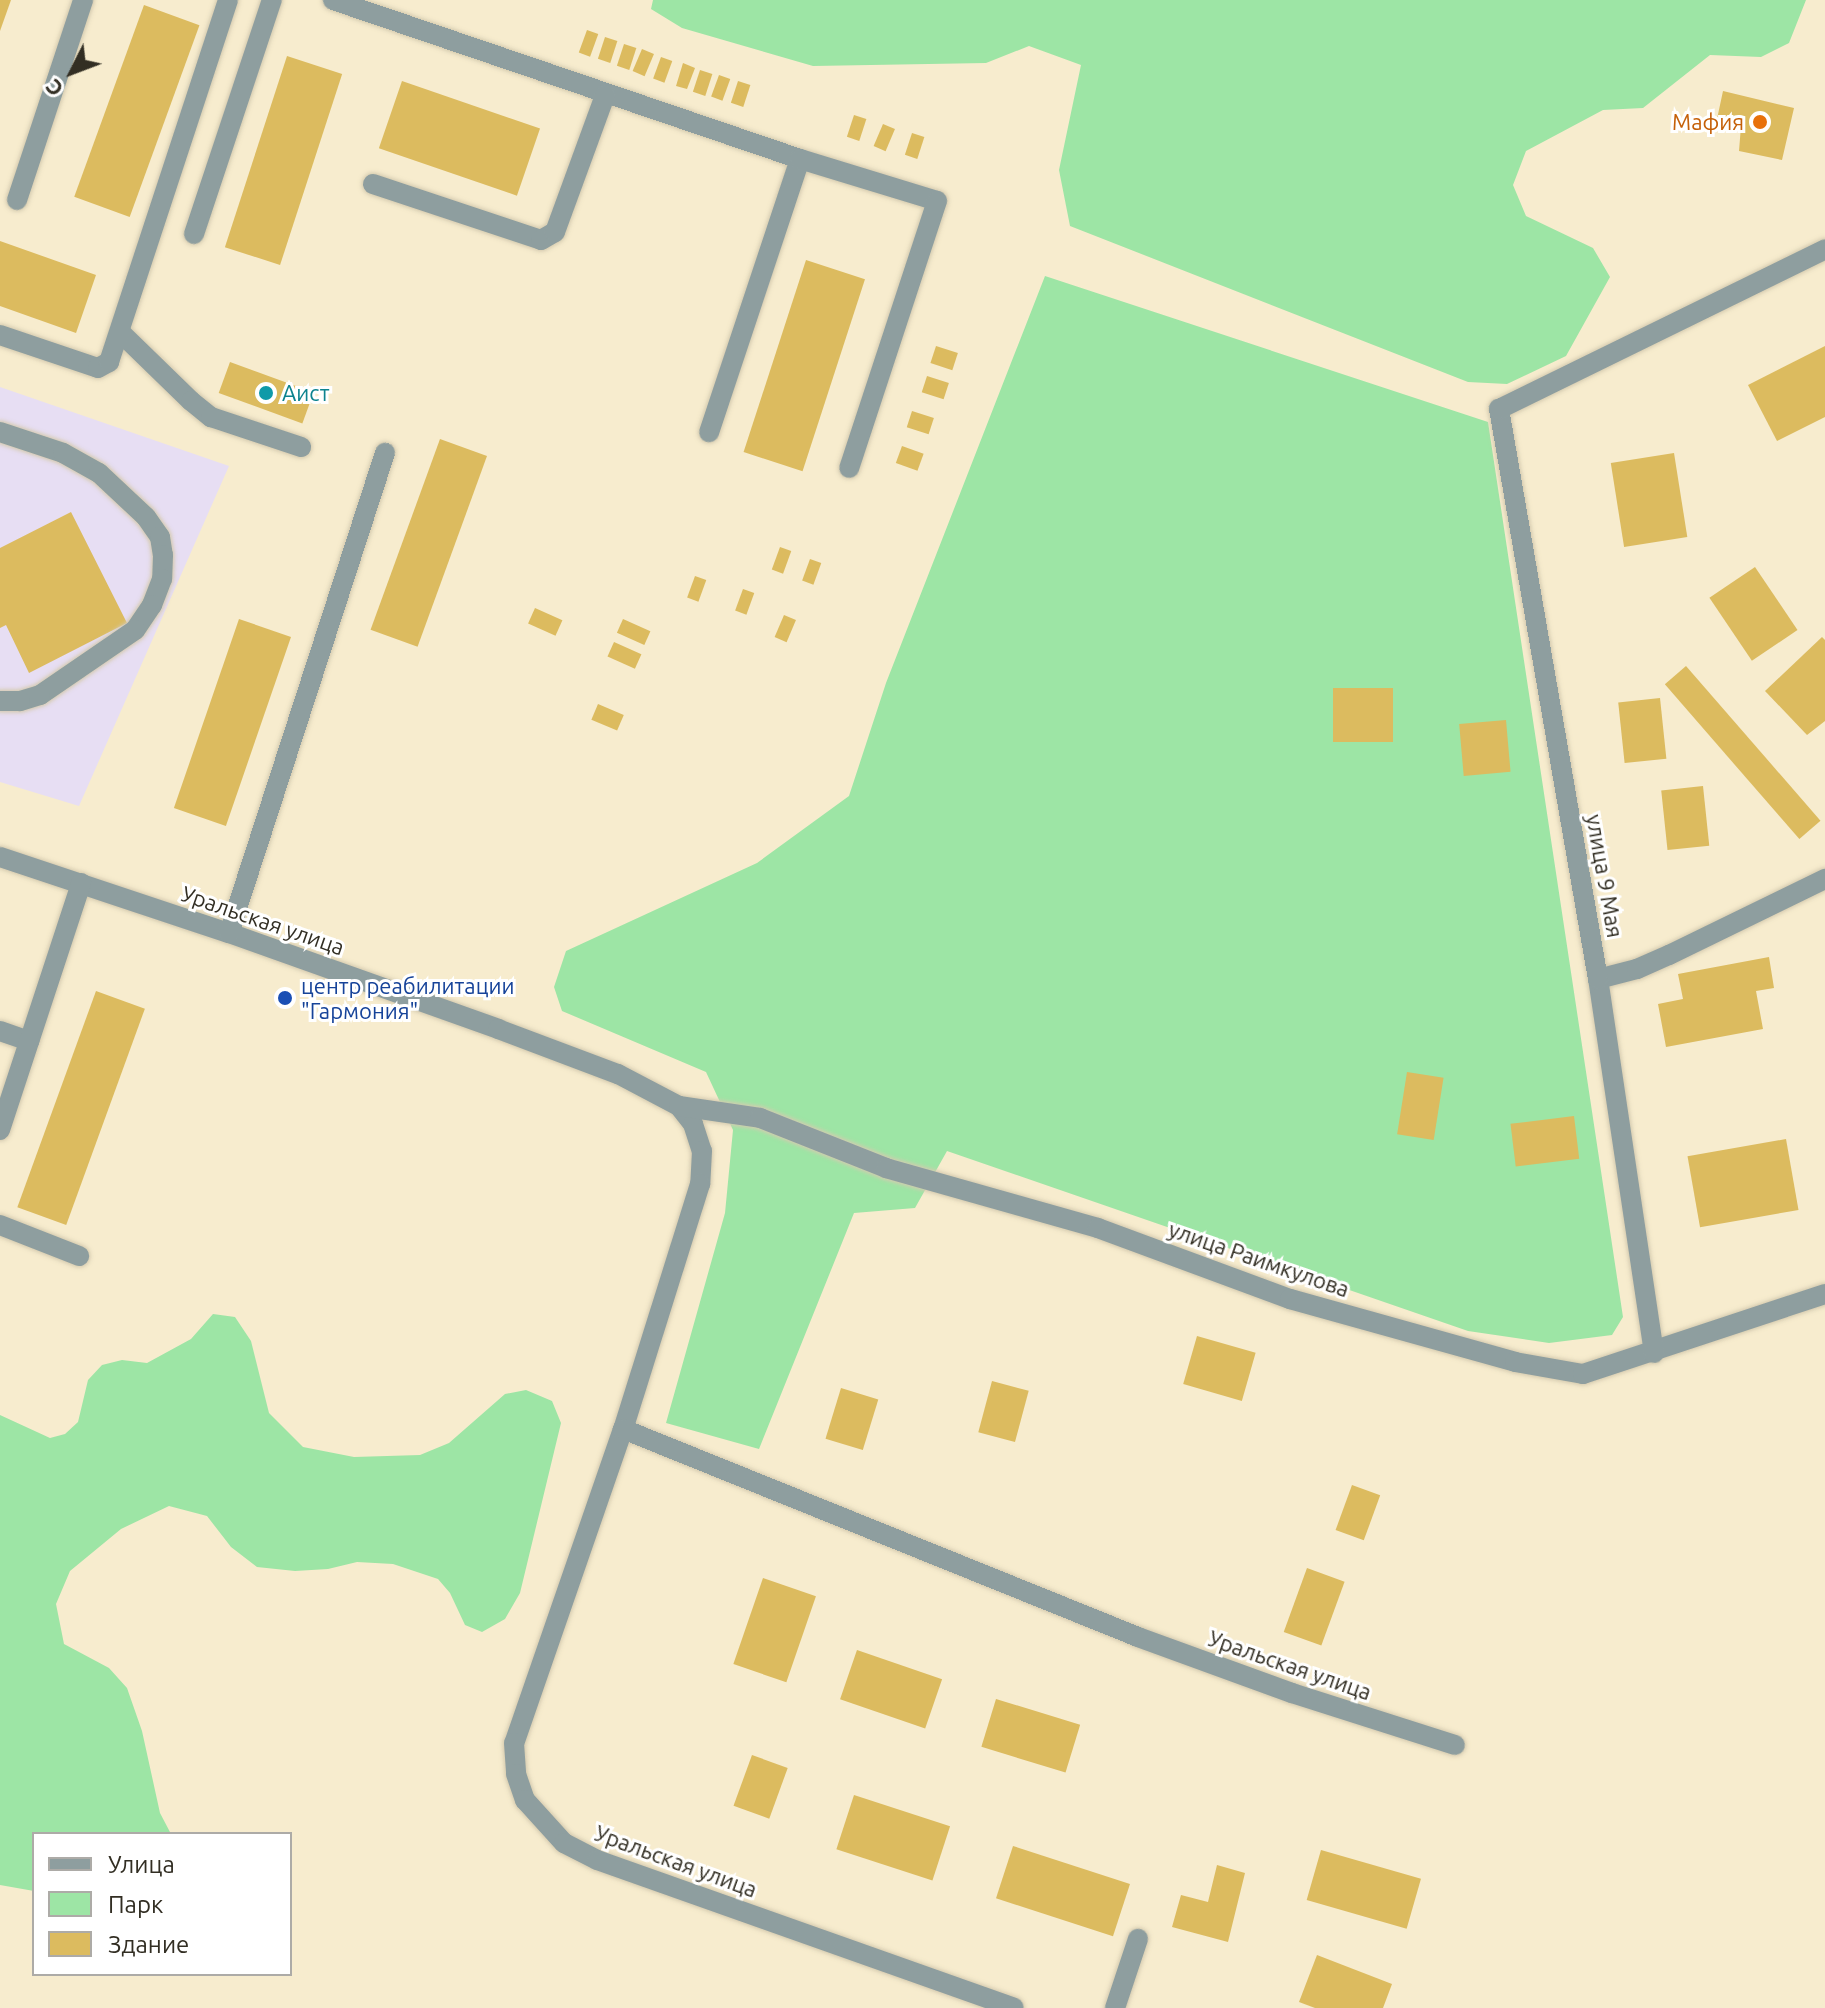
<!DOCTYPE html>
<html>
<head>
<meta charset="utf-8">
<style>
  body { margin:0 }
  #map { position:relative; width:1825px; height:2008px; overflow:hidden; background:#f7ecce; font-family:Ubuntu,sans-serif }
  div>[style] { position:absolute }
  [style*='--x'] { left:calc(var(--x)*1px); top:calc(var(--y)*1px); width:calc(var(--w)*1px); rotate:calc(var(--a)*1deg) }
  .education>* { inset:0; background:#e7def3 }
  .green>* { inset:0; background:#9de5a5 }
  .building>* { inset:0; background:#dcbb5f; transform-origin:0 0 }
  .roads { filter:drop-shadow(0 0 2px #d4caaf) drop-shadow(0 0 2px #d4caaf) }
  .minor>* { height:20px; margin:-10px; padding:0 10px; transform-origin:10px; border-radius:10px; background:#8e9e9f }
  .dots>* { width:22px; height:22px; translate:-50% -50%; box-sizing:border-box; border:4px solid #fff; border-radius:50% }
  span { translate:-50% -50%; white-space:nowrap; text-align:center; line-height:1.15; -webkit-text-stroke:6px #fff; paint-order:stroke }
  .food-label { font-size:22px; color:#c56008 }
  .right { translate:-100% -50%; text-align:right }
  .culture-label { font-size:22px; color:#0d838f }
  .left { translate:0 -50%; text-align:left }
  .street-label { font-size:22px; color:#322e23 }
  .transit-label { font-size:22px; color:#164399 }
  .legend { position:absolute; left:32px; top:1832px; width:260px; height:144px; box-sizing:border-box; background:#fff; border:2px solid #adaba7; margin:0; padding:10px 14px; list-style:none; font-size:24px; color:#322e23 }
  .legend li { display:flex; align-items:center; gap:16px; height:40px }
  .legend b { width:40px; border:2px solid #adaba7 }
  .north { position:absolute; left:32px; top:32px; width:80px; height:80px; -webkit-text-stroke:6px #fff; paint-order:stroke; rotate:228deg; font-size:22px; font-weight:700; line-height:32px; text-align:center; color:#322e23 }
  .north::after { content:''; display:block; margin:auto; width:28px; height:36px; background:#322e23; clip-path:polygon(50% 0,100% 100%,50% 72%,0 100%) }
</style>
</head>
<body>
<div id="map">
  <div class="education">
    <i style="clip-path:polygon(0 387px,229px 466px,79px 806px,0 782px)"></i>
  </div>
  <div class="green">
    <i style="clip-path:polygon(653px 0,1806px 0,1789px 43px,1761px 57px,1710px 55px,1643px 108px,1603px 110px,1526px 151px,1513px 185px,1526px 216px,1593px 248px,1610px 277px,1566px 356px,1507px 384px,1468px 382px,1070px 226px,1059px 170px,1081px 65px,1029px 46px,986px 63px,813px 66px,682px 28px,651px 9px)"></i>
    <i style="clip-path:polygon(1045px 276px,1488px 422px,1623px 1317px,1612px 1335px,1549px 1343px,1468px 1331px,947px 1151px,915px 1208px,854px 1213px,759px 1449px,666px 1423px,725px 1213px,733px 1130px,706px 1072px,562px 1011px,554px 987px,566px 951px,757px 863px,849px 796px,886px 683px)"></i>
    <i style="clip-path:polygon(213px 1314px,235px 1317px,251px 1341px,269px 1413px,303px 1447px,354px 1457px,420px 1455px,449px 1443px,505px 1394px,526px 1390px,552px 1401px,561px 1423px,520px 1593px,505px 1619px,482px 1632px,465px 1625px,450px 1593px,438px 1579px,393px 1564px,357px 1562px,328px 1569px,295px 1571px,257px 1567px,231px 1547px,207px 1516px,169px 1506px,121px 1529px,70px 1571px,56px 1604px,64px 1644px,109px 1668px,127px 1688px,142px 1731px,160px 1813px,171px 1834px,34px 1834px,34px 1891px,0 1885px,0 1415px,50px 1438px,65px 1434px,78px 1422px,88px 1380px,102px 1365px,122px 1360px,147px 1363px,191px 1339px)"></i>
  </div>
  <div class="building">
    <i style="clip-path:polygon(0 0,11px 0,0 31px)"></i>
    <i style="left:144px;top:5px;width:59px;height:204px;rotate:20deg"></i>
    <i style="left:587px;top:30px;width:12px;height:24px;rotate:20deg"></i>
    <i style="left:605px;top:37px;width:13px;height:23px;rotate:18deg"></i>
    <i style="left:624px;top:44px;width:13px;height:23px;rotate:18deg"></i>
    <i style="left:642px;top:49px;width:13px;height:24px;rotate:23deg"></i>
    <i style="left:287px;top:56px;width:58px;height:201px;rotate:18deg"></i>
    <i style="left:661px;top:57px;width:12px;height:23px;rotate:20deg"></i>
    <i style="clip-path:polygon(683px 63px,695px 68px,687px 89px,676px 86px)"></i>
    <i style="left:700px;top:70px;width:13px;height:23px;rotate:18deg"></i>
    <i style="left:719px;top:75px;width:12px;height:23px;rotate:20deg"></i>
    <i style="left:402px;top:81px;width:146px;height:71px;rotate:19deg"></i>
    <i style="left:738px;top:81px;width:13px;height:23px;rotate:18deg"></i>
    <i style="clip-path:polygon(1723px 91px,1794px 108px,1782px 160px,1739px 151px,1741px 126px,1717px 119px)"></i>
    <i style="left:854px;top:115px;width:13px;height:23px;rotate:18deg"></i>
    <i style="left:883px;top:124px;width:13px;height:24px;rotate:23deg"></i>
    <i style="left:912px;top:133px;width:13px;height:23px;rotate:18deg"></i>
    <i style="clip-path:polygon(0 241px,96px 275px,76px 333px,0 306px)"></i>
    <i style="left:806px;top:260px;width:62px;height:202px;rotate:18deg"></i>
    <i style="left:936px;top:346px;width:23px;height:18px;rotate:18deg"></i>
    <i style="clip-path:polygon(1825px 346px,1825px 417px,1777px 441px,1748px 385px)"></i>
    <i style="left:230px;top:362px;width:89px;height:33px;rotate:20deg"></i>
    <i style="left:927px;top:376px;width:23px;height:17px;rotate:18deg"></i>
    <i style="left:912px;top:411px;width:23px;height:17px;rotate:18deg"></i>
    <i style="left:440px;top:439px;width:50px;height:203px;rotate:20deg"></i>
    <i style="left:902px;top:446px;width:23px;height:18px;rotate:20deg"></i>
    <i style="left:1674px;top:453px;width:85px;height:64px;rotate:81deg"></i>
    <i style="clip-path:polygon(71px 512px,127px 623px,29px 673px,6px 625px,0 628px,0 548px)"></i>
    <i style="left:780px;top:547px;width:12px;height:24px;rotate:20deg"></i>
    <i style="left:810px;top:559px;width:12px;height:23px;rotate:20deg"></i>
    <i style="left:1755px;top:567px;width:76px;height:55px;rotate:56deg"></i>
    <i style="left:695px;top:576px;width:12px;height:23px;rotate:20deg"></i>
    <i style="left:743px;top:589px;width:12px;height:23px;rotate:20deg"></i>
    <i style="left:535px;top:608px;width:30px;height:17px;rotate:24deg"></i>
    <i style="left:784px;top:615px;width:13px;height:24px;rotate:23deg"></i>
    <i style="left:239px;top:619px;width:55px;height:200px;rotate:19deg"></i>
    <i style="left:623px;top:619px;width:30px;height:15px;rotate:24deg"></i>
    <i style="clip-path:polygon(1822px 637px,1825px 640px,1825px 721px,1807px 735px,1765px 691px)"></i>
    <i style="left:614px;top:642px;width:30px;height:16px;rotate:24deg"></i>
    <i style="left:1686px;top:666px;width:205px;height:28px;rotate:49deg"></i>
    <i style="left:1333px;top:688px;width:60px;height:54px"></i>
    <i style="left:1660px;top:698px;width:61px;height:42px;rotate:84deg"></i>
    <i style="left:598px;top:704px;width:28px;height:17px;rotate:23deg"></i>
    <i style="left:1506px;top:720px;width:52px;height:47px;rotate:85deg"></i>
    <i style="left:1703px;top:786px;width:60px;height:42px;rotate:84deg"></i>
    <i style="clip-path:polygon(1769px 957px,1774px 988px,1756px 991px,1763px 1029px,1666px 1047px,1658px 1004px,1683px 999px,1678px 974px)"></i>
    <i style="left:96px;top:991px;width:52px;height:230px;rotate:20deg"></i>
    <i style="left:1407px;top:1072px;width:37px;height:63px;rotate:9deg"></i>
    <i style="left:1574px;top:1116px;width:43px;height:64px;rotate:83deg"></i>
    <i style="left:1786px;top:1139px;width:72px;height:100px;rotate:80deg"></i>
    <i style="left:1197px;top:1336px;width:61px;height:50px;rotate:16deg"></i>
    <i style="left:992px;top:1381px;width:38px;height:53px;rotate:15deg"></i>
    <i style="left:841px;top:1388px;width:39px;height:53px;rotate:17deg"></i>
    <i style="left:1352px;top:1485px;width:30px;height:48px;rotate:20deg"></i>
    <i style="left:1307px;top:1568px;width:40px;height:68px;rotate:20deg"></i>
    <i style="left:763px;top:1578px;width:56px;height:91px;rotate:19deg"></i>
    <i style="left:857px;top:1650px;width:90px;height:52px;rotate:19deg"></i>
    <i style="left:996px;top:1699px;width:88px;height:50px;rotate:17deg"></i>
    <i style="left:752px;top:1755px;width:38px;height:54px;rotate:20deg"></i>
    <i style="left:854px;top:1795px;width:101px;height:57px;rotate:18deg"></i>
    <i style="left:1013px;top:1846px;width:123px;height:55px;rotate:18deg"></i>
    <i style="left:1321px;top:1850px;width:104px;height:52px;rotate:16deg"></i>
    <i style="clip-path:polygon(1217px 1865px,1245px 1873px,1228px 1942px,1172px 1927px,1181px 1895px,1208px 1902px)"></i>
    <i style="clip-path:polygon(1317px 1955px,1392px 1984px,1383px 2008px,1315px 2008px,1299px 2002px)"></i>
  </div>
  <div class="roads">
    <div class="minor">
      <i style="--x:333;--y:0;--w:493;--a:18.8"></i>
      <i style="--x:800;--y:159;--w:288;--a:108.4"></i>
      <i style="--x:800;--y:159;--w:143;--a:17"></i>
      <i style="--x:937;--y:201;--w:281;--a:108.2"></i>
      <i style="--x:373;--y:184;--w:177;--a:18.4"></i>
      <i style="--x:541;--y:240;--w:16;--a:-30"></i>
      <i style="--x:555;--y:232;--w:146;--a:-69.9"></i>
      <i style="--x:17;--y:200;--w:211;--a:-71.7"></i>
      <i style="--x:194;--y:234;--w:247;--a:-71.6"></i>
      <i style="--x:120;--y:332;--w:99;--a:44.2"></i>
      <i style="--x:191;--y:401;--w:26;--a:39"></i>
      <i style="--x:211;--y:417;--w:95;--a:18.4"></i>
      <i style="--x:0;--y:335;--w:103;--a:18.6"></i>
      <i style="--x:98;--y:368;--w:13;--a:-29"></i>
      <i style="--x:109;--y:362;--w:381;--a:-71.8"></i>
      <i style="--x:0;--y:432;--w:66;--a:18.4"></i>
      <i style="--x:63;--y:453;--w:41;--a:29.1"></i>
      <i style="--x:99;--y:473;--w:64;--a:43.1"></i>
      <i style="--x:146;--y:517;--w:24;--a:55"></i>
      <i style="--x:160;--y:537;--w:18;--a:81"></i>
      <i style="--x:163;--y:555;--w:24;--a:92"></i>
      <i style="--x:162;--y:579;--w:28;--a:111"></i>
      <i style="--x:152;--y:605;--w:30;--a:124"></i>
      <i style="--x:135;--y:630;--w:115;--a:145.6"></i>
      <i style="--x:40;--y:695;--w:21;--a:163"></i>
      <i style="--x:20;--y:701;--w:20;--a:180"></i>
      <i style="--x:0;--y:857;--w:241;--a:18.4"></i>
      <i style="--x:229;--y:933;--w:286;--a:19.6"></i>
      <i style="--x:498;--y:1029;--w:128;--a:20.6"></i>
      <i style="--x:618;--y:1074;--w:69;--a:27.7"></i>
      <i style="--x:679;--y:1106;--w:23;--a:52"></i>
      <i style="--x:693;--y:1124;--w:28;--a:72"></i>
      <i style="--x:702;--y:1151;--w:33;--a:93"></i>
      <i style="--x:700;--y:1184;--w:257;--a:107.4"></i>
      <i style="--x:623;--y:1429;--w:332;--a:109.1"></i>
      <i style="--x:514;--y:1743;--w:31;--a:86"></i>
      <i style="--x:516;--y:1774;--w:28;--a:71"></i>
      <i style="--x:525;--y:1800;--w:58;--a:47.8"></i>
      <i style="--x:564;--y:1843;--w:37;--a:27"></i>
      <i style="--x:597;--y:1860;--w:442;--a:19.5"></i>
      <i style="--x:229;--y:933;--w:505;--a:-72"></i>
      <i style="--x:1598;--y:979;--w:40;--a:-14.4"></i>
      <i style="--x:1637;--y:969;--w:35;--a:-24"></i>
      <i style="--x:1669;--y:955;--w:174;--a:-26"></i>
      <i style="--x:0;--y:1031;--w:31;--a:19"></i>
      <i style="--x:679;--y:1106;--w:82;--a:8.4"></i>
      <i style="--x:760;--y:1118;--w:136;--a:21.6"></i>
      <i style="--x:886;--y:1168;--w:220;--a:15.8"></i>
      <i style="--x:1098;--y:1228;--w:205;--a:20.3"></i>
      <i style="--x:1290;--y:1299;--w:234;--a:15.6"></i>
      <i style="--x:1515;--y:1362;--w:69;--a:10"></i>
      <i style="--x:1583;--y:1374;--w:255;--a:-18.3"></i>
      <i style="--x:0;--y:1130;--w:260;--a:-71.8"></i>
      <i style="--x:0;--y:1225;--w:85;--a:21.4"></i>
      <i style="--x:1654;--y:1353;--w:378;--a:-98.5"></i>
      <i style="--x:1598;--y:979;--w:579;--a:-99.85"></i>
      <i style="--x:1499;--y:409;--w:363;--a:-26.1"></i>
      <i style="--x:623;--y:1429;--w:555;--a:21.99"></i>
      <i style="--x:1138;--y:1637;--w:164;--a:20"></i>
      <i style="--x:1292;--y:1693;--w:171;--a:17.7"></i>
      <i style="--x:1115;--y:2008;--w:73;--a:-71.6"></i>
    </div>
  </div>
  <div class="dots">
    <i style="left:1760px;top:122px;background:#e8710a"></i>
    <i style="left:266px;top:393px;background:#0f9aa8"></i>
    <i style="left:285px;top:998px;background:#1a4fb4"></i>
  </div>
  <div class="food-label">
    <span class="right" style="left:1744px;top:122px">Мафия</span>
  </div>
  <div class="culture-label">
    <span class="left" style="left:282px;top:393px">Аист</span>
  </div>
  <div class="street-label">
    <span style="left:1605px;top:876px;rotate:80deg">улица 9 Мая</span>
    <span style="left:263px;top:920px;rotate:19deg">Уральская улица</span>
    <span style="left:1259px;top:1259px;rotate:19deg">улица Раимкулова</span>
    <span style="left:1290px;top:1665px;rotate:19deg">Уральская улица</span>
    <span style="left:676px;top:1861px;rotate:20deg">Уральская улица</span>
  </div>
  <div class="transit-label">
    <span class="left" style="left:301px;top:998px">центр реабилитации<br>"Гармония"</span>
  </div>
  <ul class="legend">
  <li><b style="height:10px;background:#8e9e9f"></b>Улица</li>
  <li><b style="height:22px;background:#9de5a5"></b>Парк</li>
  <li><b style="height:22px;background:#dcbb5f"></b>Здание</li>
  </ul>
  <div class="north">С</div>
</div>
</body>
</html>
